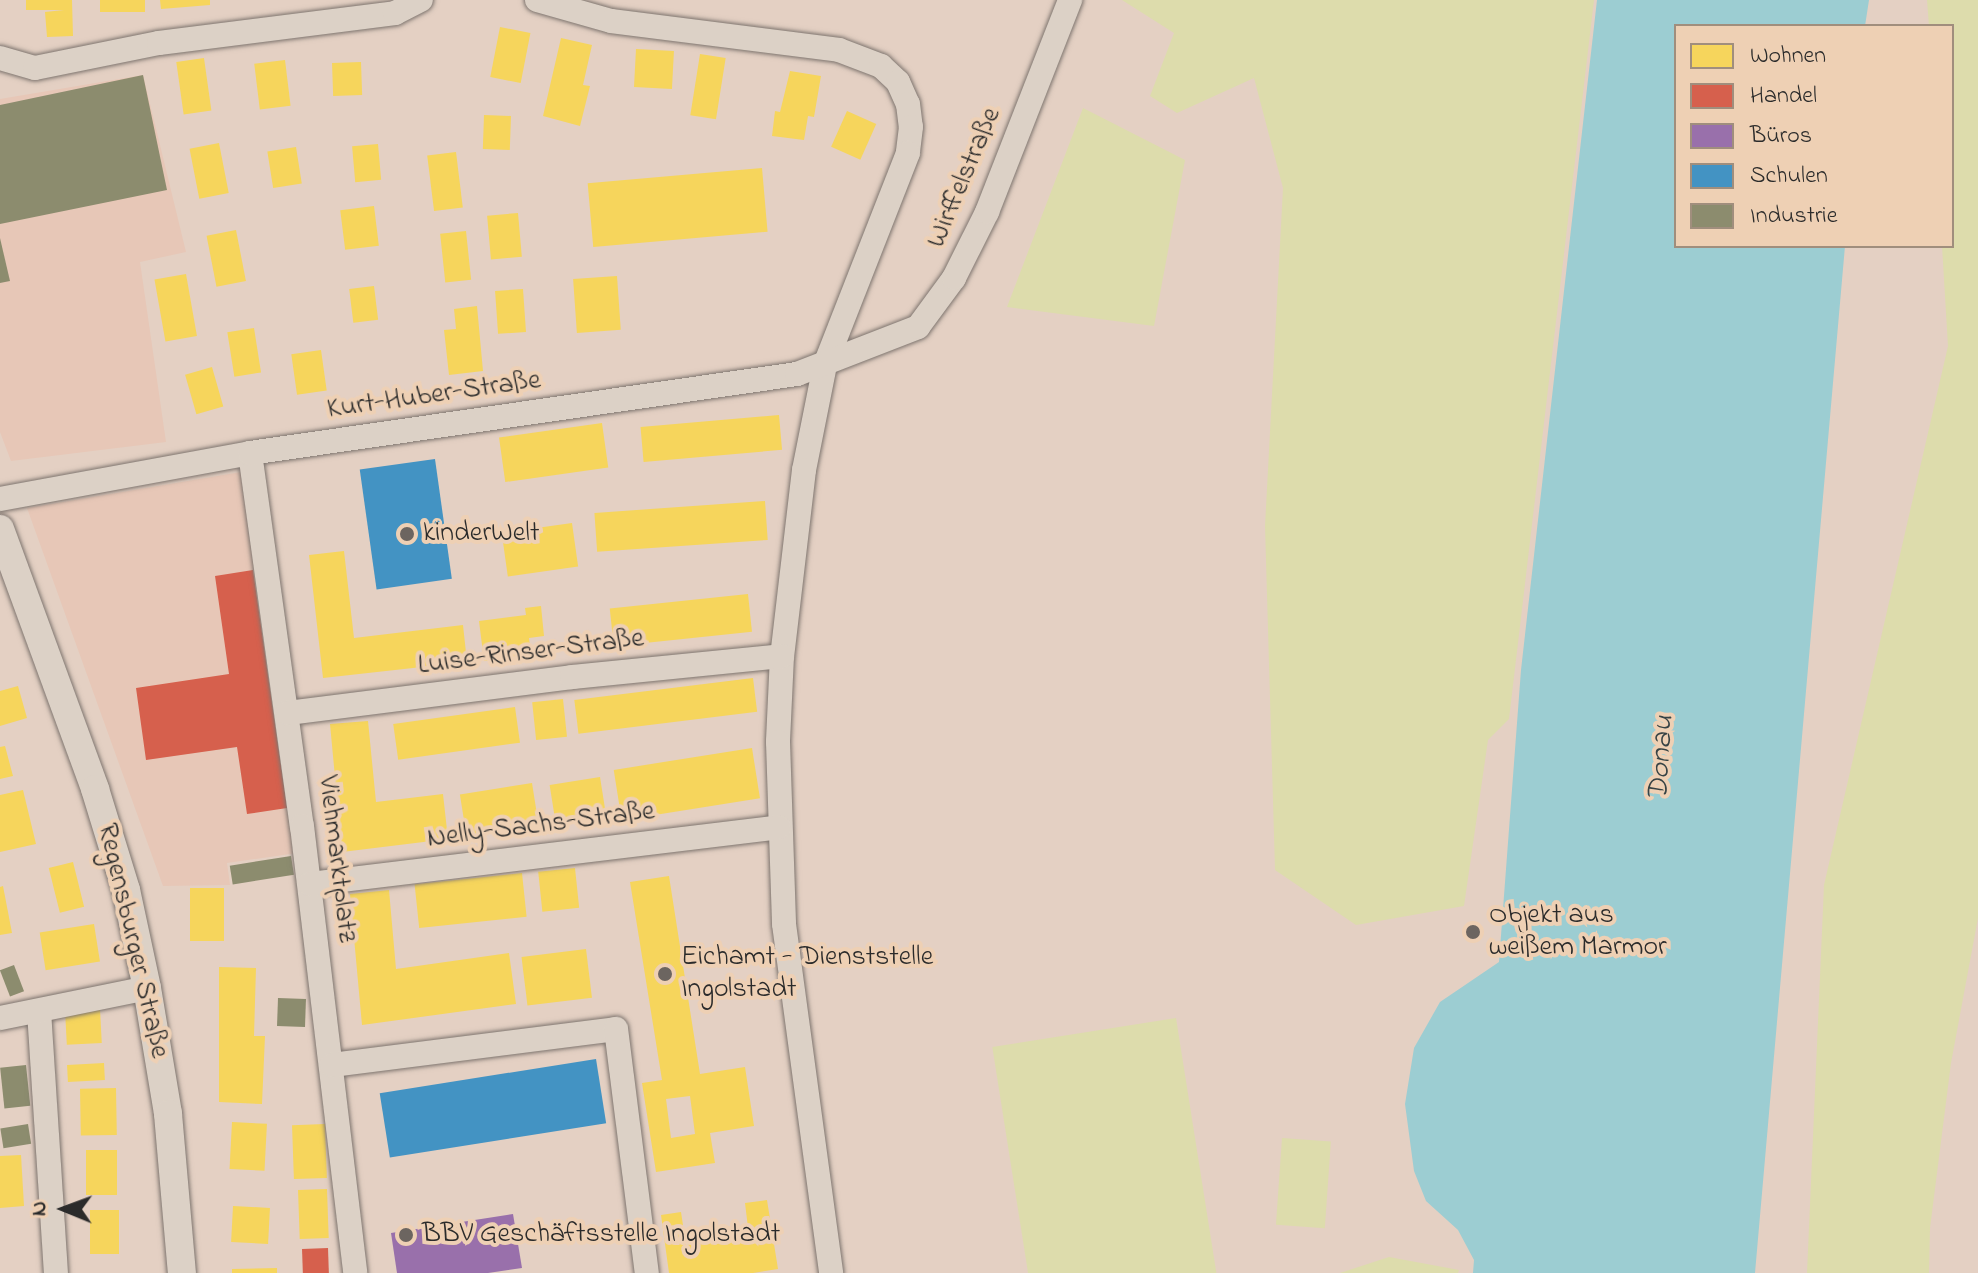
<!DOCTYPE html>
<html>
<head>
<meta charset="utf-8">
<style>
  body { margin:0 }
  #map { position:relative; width:1978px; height:1273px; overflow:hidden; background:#e4d0c3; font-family:"Indie Flower",sans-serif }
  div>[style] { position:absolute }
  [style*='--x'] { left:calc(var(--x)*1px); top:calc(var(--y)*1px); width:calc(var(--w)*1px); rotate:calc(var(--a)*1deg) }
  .built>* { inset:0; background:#e7c7b7 }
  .green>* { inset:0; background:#dddcac; transform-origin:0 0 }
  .water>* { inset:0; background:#9ccdd2 }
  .homes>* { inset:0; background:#f6d55c; transform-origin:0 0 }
  .shops>* { inset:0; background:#d6604d; transform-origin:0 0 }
  .offices>* { inset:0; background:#9970ab }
  .schools>* { inset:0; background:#4393c3; transform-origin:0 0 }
  .industry>* { inset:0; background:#8c8c6e; transform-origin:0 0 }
  .roads { filter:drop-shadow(0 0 2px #7e756f) drop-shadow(0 0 2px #7e756f) }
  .minor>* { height:24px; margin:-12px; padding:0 12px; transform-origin:12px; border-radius:12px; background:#dcd1c6 }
  .tertiary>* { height:28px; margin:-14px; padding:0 14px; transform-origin:14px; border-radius:14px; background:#dcd1c6 }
  .dots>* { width:22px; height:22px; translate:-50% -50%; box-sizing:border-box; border:4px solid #eed0b4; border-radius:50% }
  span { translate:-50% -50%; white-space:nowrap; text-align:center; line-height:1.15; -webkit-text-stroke:8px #eed0b4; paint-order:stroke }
  .street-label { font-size:28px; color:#2b2b2b }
  .poi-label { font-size:28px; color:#2b2b2b }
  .left { translate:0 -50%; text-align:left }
  .water-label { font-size:30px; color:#374345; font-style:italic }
  .legend { position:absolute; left:1674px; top:24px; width:280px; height:224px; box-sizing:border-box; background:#eed0b4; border:2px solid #a08e7d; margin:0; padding:10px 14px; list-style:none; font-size:24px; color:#2b2b2b }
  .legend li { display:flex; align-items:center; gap:16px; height:40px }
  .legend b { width:40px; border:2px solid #a08e7d }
  .north { position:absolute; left:24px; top:1169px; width:80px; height:80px; -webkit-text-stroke:6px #eed0b4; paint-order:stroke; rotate:271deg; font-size:22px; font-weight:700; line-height:32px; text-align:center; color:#2b2b2b }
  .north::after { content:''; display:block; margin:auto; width:28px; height:36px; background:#2b2b2b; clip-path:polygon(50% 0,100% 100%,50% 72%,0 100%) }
</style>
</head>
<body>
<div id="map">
  <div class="built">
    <i style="clip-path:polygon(143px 75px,186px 252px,140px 262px,166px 442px,11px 461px,0 432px,0 99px)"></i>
    <i style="clip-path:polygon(241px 472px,297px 853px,227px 863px,230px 885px,163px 886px,27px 508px)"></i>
  </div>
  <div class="green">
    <i style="clip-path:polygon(1122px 0,1594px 0,1509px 719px,1488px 740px,1464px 906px,1356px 925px,1275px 870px,1265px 526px,1283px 188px,1254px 78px,1177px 113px,1150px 96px,1174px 33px)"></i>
    <i style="clip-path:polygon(1927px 0,1978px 0,1978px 918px,1951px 1063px,1930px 1228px,1929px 1273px,1807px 1273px,1824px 885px,1948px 346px,1942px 246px,1952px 246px,1952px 26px,1929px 26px)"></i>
    <i style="clip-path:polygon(1083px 108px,1185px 160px,1154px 326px,1007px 307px)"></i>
    <i style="left:1176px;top:1018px;width:258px;height:186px;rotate:81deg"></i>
    <i style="left:1282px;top:1138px;width:49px;height:87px;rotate:4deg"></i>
    <i style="clip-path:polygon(1389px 1257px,1459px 1270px,1458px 1273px,1340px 1273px)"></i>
  </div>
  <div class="water">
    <i style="clip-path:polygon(1597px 0,1869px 0,1865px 26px,1676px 26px,1676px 246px,1845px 246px,1755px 1273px,1473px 1273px,1474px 1260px,1458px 1230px,1426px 1201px,1414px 1171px,1405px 1104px,1414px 1048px,1440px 1002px,1499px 962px,1521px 670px)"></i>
  </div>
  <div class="homes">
    <i style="clip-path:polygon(26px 0,72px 0,73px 36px,47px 37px,45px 12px,64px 10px,26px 10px)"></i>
    <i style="left:100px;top:0;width:45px;height:12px"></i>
    <i style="clip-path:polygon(160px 0,210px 0,210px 5px,161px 9px)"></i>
    <i style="left:500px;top:27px;width:31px;height:51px;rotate:11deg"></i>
    <i style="clip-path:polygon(561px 38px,592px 45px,583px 85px,590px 86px,580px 126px,543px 116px)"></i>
    <i style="left:636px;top:49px;width:38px;height:38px;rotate:3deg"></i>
    <i style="left:700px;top:54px;width:26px;height:62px;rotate:9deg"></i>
    <i style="left:204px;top:58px;width:53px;height:28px;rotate:82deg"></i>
    <i style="left:285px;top:60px;width:46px;height:31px;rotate:83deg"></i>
    <i style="left:361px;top:62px;width:33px;height:29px;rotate:88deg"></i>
    <i style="clip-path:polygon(790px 71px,821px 76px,814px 117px,808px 116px,804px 140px,772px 136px,775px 111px,780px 112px)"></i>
    <i style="left:847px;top:111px;width:32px;height:39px;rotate:24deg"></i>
    <i style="left:484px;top:115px;width:27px;height:34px;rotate:2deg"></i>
    <i style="left:219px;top:143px;width:51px;height:30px;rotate:79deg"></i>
    <i style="left:378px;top:144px;width:36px;height:26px;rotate:85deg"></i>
    <i style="left:296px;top:147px;width:37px;height:29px;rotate:81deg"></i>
    <i style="left:456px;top:152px;width:56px;height:29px;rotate:83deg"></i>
    <i style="left:762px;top:168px;width:64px;height:175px;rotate:85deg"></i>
    <i style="left:374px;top:206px;width:40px;height:34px;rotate:83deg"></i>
    <i style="left:518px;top:213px;width:44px;height:31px;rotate:85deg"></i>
    <i style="left:236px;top:230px;width:52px;height:30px;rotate:79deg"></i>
    <i style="left:466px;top:231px;width:49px;height:26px;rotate:84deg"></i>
    <i style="left:186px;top:274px;width:63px;height:32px;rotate:80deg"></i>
    <i style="left:617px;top:276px;width:54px;height:44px;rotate:86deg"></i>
    <i style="left:374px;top:286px;width:34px;height:25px;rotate:83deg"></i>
    <i style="left:523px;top:289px;width:43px;height:28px;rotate:86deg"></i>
    <i style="clip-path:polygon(477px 306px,483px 371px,449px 375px,444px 330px,456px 329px,454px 309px)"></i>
    <i style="left:254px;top:328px;width:45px;height:27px;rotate:81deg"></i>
    <i style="left:321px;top:350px;width:41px;height:30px;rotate:82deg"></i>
    <i style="left:212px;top:367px;width:41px;height:28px;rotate:74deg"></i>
    <i style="left:779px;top:415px;width:35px;height:139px;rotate:85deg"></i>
    <i style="left:602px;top:423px;width:45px;height:104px;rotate:82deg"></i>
    <i style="left:765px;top:501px;width:39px;height:171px;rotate:86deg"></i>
    <i style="left:572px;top:523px;width:44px;height:71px;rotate:82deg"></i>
    <i style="clip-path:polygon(344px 551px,354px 638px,463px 625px,467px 662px,323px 678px,309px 555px)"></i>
    <i style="left:748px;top:594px;width:38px;height:139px;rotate:84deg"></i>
    <i style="clip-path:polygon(541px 606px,544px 636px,529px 638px,531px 654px,484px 661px,479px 621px,526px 615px,525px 608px)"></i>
    <i style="left:753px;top:678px;width:34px;height:180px;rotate:83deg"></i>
    <i style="clip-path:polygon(18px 686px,27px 718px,0 726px,0 691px)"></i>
    <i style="left:563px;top:699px;width:38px;height:31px;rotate:84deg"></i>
    <i style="left:515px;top:707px;width:36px;height:123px;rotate:82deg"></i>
    <i style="clip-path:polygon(368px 721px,376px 802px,443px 794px,448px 839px,342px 852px,330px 724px)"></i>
    <i style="clip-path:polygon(5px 746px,13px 776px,0 779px,0 747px)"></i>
    <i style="left:752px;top:748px;width:51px;height:140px;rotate:81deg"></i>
    <i style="left:600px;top:777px;width:38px;height:51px;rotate:81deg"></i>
    <i style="left:532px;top:783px;width:43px;height:73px;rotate:81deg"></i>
    <i style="clip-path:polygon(23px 790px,36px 844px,0 852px,0 795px)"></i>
    <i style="left:73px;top:862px;width:46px;height:25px;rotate:76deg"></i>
    <i style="left:575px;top:868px;width:40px;height:37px;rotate:84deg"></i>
    <i style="left:522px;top:873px;width:44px;height:108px;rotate:84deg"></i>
    <i style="clip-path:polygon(evenodd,669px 876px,700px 1074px,745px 1067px,754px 1126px,710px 1133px,715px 1163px,656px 1172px,642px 1083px,662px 1080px,630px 882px,669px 876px,690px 1096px,695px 1134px,671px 1138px,666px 1099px,690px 1096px)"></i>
    <i style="clip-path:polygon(3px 886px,12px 933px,0 935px,0 887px)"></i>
    <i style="left:190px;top:888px;width:34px;height:53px"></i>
    <i style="clip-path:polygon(389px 890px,396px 969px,509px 953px,516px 1004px,362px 1025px,350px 894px)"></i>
    <i style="left:94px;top:924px;width:38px;height:55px;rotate:81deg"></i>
    <i style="left:586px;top:949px;width:49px;height:65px;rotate:83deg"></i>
    <i style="clip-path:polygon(219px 967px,256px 968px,254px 1036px,265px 1036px,262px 1104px,219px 1102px)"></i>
    <i style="left:100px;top:1009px;width:34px;height:35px;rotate:87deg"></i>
    <i style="left:104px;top:1063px;width:17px;height:37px;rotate:87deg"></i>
    <i style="left:116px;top:1088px;width:47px;height:36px;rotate:89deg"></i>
    <i style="left:232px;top:1122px;width:35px;height:47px;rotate:3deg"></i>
    <i style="left:325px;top:1124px;width:54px;height:33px;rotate:88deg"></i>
    <i style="left:86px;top:1150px;width:31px;height:45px"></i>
    <i style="clip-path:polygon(21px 1155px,24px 1206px,0 1208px,0 1156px)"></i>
    <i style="left:327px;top:1189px;width:49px;height:29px;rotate:88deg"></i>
    <i style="clip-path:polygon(767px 1200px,778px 1269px,753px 1273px,669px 1273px,661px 1215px,681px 1212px,686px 1245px,749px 1236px,745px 1203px)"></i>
    <i style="left:233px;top:1206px;width:37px;height:36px;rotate:3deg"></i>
    <i style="left:90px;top:1210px;width:29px;height:44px"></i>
    <i style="clip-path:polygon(277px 1268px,277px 1273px,232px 1273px,232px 1269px)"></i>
  </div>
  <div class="shops">
    <i style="clip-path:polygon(253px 570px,287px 808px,247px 814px,237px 747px,146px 760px,136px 688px,229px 674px,215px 576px)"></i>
    <i style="left:328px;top:1248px;width:25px;height:26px;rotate:88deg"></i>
  </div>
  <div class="offices">
    <i style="clip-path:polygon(513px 1214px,522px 1268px,488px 1273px,397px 1273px,391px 1233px)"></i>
  </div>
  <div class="schools">
    <i style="left:435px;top:459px;width:121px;height:76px;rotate:82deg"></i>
    <i style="left:596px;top:1059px;width:65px;height:219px;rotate:81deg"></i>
  </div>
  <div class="industry">
    <i style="clip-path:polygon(143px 75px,167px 190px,0 224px,0 105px)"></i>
    <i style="clip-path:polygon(0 238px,10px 281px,0 283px)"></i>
    <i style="left:291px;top:856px;width:19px;height:62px;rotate:81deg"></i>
    <i style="left:14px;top:965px;width:28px;height:15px;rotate:69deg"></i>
    <i style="left:278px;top:998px;width:28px;height:28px;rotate:2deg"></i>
    <i style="left:26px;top:1065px;width:41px;height:26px;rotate:84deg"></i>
    <i style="left:28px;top:1124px;width:20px;height:28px;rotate:81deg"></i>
  </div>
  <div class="roads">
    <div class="minor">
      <i style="--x:537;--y:0;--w:77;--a:15.8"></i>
      <i style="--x:611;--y:21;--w:230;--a:7.2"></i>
      <i style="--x:839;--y:50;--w:45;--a:20.9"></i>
      <i style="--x:881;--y:66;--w:23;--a:43"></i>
      <i style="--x:898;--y:82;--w:24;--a:66"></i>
      <i style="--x:908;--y:104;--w:23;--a:83"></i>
      <i style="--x:911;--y:127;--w:26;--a:97"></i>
      <i style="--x:908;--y:153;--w:228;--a:111.4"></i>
      <i style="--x:825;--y:365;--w:107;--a:101.3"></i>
      <i style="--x:804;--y:470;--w:187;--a:96.7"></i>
      <i style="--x:782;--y:656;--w:86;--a:92.7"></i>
      <i style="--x:778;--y:742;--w:182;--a:88.1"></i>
      <i style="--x:784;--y:924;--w:352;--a:82.3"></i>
      <i style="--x:0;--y:58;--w:36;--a:16"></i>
      <i style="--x:35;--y:68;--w:126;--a:-11.4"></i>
      <i style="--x:159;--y:43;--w:238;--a:-7.2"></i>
      <i style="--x:395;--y:13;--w:29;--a:-27"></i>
      <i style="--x:250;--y:453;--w:377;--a:82.1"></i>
      <i style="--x:302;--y:826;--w:450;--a:83.2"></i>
      <i style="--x:0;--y:499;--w:254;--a:-10.4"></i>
      <i style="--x:250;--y:453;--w:553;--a:-8.22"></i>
      <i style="--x:797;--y:374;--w:130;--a:-21.2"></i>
      <i style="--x:918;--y:327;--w:61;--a:-53.7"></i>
      <i style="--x:954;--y:278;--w:74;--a:-63.4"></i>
      <i style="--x:987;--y:212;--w:228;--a:-68.6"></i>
      <i style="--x:288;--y:713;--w:286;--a:-7.2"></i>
      <i style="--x:572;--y:677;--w:211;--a:-5.7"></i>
      <i style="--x:310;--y:884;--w:472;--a:-6.9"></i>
      <i style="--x:39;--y:1011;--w:263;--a:86.3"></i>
      <i style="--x:0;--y:1018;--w:150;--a:-11.5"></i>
      <i style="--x:332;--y:1065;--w:286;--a:-7.2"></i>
      <i style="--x:616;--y:1029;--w:246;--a:82.8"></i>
    </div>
    <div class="tertiary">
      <i style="--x:0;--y:529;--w:277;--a:69.9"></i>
      <i style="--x:95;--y:789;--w:106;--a:72.9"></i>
      <i style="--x:126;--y:890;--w:100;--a:77.9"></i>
      <i style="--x:147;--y:988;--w:128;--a:80.5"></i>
      <i style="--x:168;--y:1114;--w:160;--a:85"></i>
    </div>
  </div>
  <div class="dots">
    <i style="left:407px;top:534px;background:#6c6560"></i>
    <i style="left:1473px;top:932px;background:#6c6560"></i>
    <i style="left:665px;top:974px;background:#6c6560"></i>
    <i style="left:406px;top:1235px;background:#6c6560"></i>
  </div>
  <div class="street-label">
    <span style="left:965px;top:178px;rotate:-67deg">Wirffelstraße</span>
    <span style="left:434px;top:396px;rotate:-8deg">Kurt-Huber-Straße</span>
    <span style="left:531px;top:653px;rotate:-7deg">Luise-Rinser-Straße</span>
    <span style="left:541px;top:826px;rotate:-7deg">Nelly-Sachs-Straße</span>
    <span style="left:336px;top:859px;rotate:83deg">Viehmarktplatz</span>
    <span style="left:132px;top:941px;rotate:77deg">Regensburger Straße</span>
  </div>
  <div class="poi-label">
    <span class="left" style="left:423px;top:534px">kinderWelt</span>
    <span class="left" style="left:1489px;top:932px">Objekt aus<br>weißem Marmor</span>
    <span class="left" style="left:681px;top:974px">Eichamt - Dienststelle<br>Ingolstadt</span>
    <span class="left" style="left:422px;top:1235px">BBV Geschäftsstelle Ingolstadt</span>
  </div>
  <div class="water-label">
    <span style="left:1662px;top:758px;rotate:-86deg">Donau</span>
  </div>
  <ul class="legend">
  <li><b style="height:22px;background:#f6d55c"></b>Wohnen</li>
  <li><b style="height:22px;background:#d6604d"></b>Handel</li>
  <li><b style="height:22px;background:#9970ab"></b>Büros</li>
  <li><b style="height:22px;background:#4393c3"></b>Schulen</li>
  <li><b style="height:22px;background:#8c8c6e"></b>Industrie</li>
  </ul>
  <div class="north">N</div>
</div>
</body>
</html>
